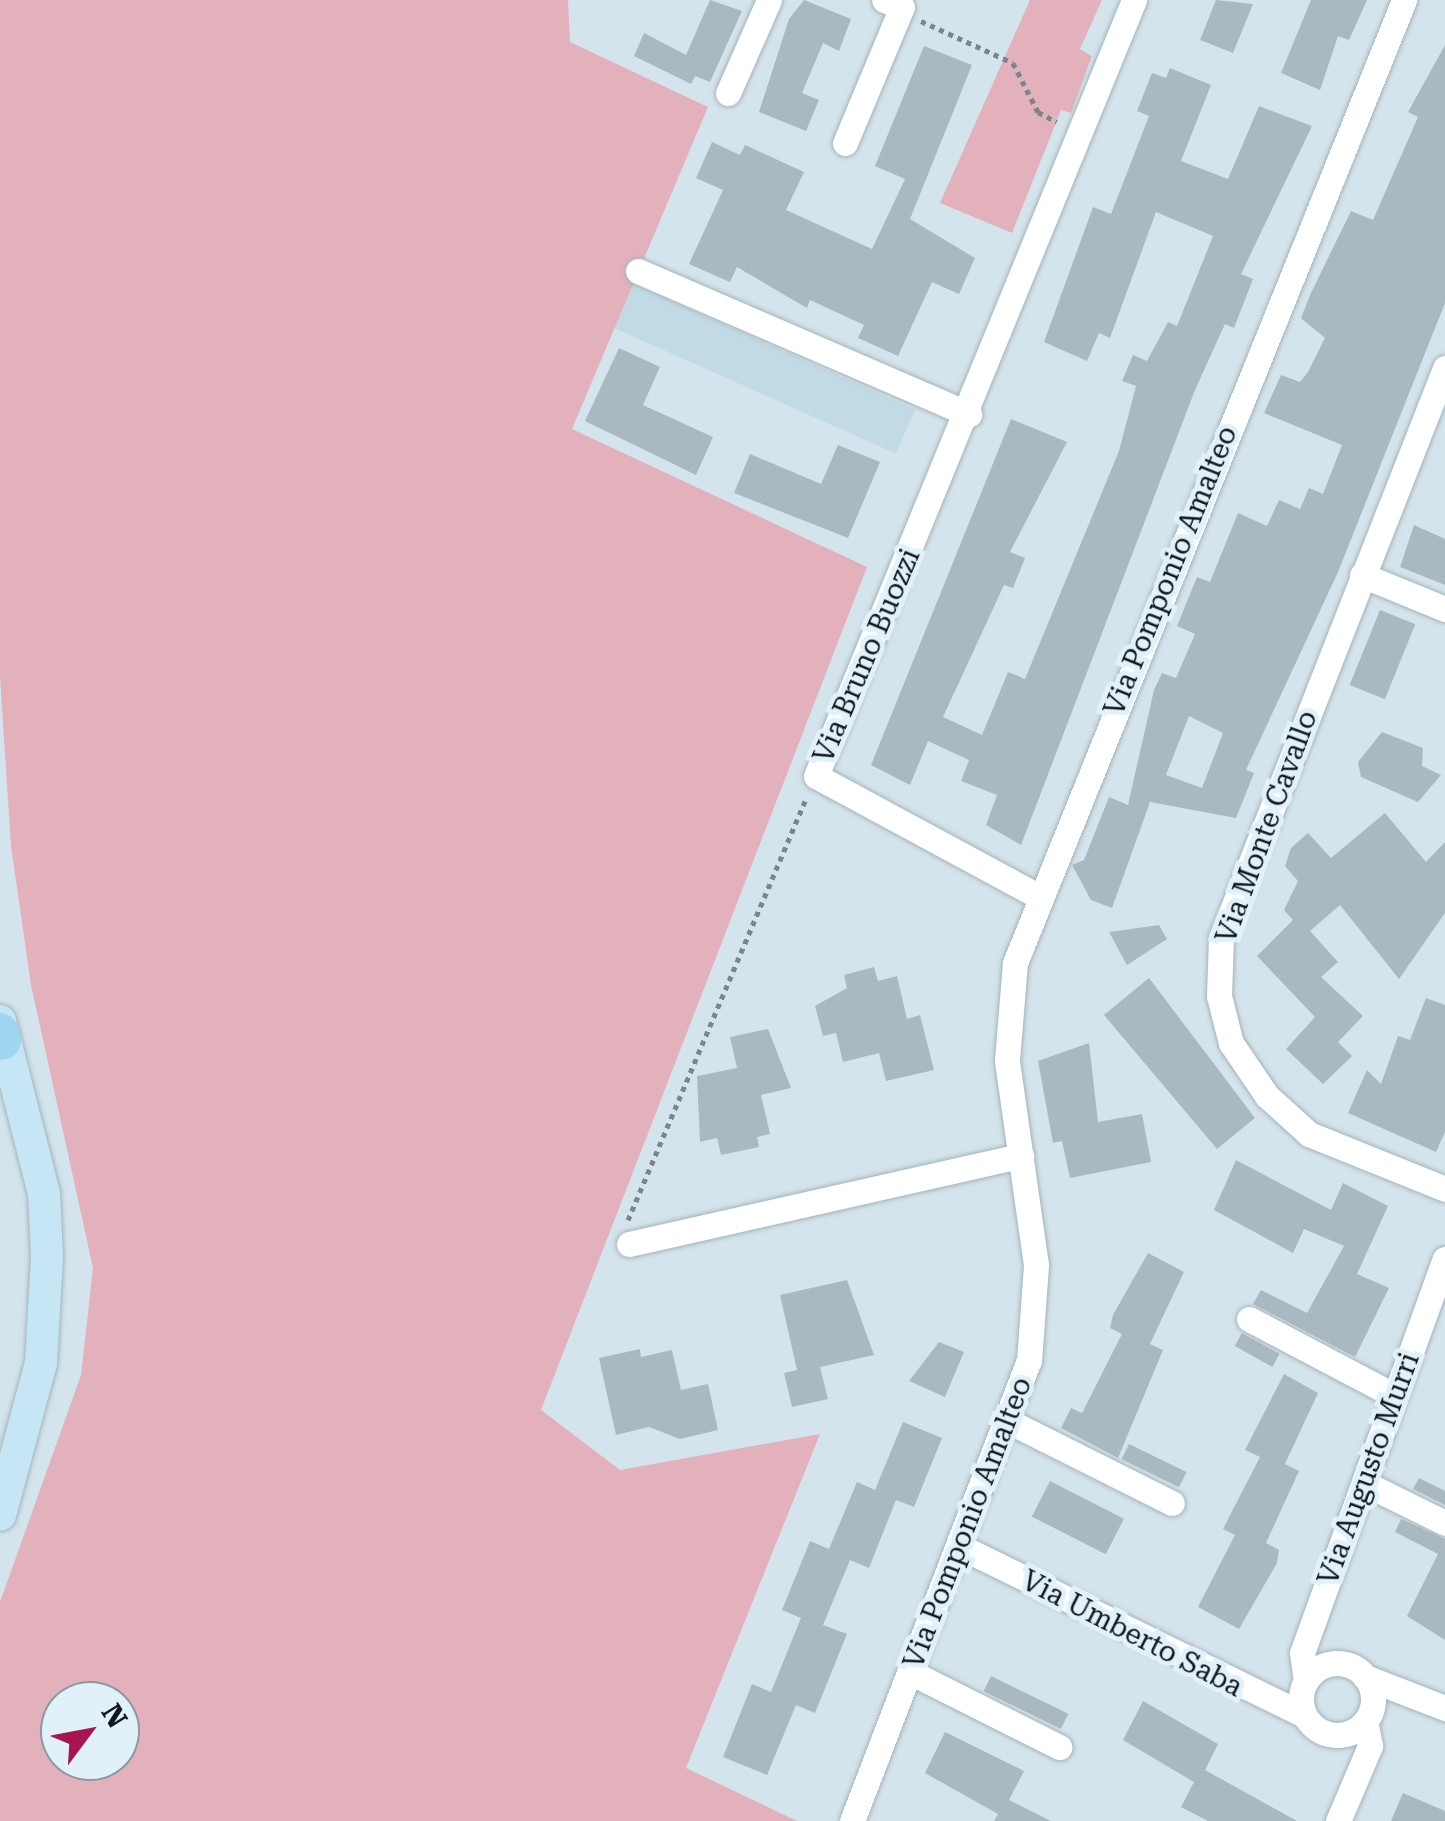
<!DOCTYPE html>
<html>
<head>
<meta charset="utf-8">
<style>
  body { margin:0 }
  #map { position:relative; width:1445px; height:1821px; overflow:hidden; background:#d4e4ec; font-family:"Roboto Serif",serif }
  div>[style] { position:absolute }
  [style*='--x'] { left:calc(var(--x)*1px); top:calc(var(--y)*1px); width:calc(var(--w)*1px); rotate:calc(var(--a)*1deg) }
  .built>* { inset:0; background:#c2dae6; transform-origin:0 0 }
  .green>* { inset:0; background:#e2b1bb }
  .building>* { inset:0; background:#aab9c1; transform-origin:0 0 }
  .path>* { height:5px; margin-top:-2.5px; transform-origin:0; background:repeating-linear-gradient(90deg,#7a868b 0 5px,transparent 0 10px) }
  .roads { filter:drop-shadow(0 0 2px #a4b4bb) drop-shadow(0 0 2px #a4b4bb) }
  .minor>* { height:25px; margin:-12.5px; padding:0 12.5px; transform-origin:12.5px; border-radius:12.5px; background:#fff }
  .minor>.ring { margin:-12.5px; padding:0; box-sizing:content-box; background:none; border:25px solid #fff; border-radius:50% }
  .major>* { height:32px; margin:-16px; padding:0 16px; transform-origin:16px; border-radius:16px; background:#c6e6f5 }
  .highway>* { height:38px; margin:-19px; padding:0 19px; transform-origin:19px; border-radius:19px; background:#a0d6ef }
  span { translate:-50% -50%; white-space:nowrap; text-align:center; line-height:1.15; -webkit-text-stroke:10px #e1f1f9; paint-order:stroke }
  .street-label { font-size:28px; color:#101619 }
  .north { position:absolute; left:40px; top:1681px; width:100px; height:100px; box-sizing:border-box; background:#e1f1f9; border:2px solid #8d999f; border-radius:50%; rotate:58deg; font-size:28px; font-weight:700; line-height:40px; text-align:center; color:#101619 }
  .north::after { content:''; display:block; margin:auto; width:35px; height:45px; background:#a7154f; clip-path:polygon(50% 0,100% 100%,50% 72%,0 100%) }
</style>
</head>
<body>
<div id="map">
  <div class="built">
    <i style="left:633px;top:284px;width:309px;height:48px;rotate:24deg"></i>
  </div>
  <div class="green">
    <i style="clip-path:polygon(evenodd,0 0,568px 0,570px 42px,708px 107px,572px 429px,867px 567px,541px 1410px,620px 1470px,820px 1434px,686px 1768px,797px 1821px,0 1821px,0 1602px,81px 1375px,93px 1268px,31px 985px,11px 846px,0 677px,0 0,60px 1701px,120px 1701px,120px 1761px,60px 1761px,60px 1701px)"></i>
    <i style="clip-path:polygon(1030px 0,1102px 0,1080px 49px,1092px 56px,1071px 113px,1061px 110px,1012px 233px,940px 203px)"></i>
  </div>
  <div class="building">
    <i style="clip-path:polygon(710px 0,742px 11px,710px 82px,695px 76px,691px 84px,634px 56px,644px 33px,686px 55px)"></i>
    <i style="clip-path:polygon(804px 0,851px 19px,839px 51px,823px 43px,802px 93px,819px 100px,806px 131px,759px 112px,789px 19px)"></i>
    <i style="clip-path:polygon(1216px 0,1253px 4px,1233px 53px,1200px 40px)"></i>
    <i style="clip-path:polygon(1311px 0,1367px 0,1349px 40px,1338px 36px,1320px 90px,1281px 73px)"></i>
    <i style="clip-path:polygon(evenodd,1445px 45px,1445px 303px,1338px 572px,1246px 770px,1254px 773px,1236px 818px,1150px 802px,1112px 908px,1091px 900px,1072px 865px,1084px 860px,1109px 797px,1128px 805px,1154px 690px,1162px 673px,1176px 678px,1195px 634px,1177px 626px,1197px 577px,1210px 582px,1238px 513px,1267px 526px,1279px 500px,1300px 509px,1309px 488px,1323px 494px,1342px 445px,1264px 413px,1281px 375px,1300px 382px,1308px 372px,1325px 338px,1301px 318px,1311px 293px,1351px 211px,1373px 220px,1418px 117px,1408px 112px,1445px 45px,1189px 716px,1223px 733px,1202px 788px,1166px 775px,1189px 716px)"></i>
    <i style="clip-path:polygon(924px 46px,972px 65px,910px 219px,975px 258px,959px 294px,932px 282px,898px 356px,858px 338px,864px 325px,810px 300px,807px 308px,737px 267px,730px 282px,689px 264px,723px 190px,696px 178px,712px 142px,740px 155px,745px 145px,804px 172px,786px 210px,872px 249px,905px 179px,875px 166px)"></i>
    <i style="clip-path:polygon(1170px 68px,1211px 85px,1181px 161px,1228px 179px,1259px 106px,1312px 126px,1241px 274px,1253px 279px,1234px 328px,1225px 324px,1195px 390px,1021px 845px,986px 825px,997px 795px,961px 781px,969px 760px,928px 741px,910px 785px,871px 765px,1011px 419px,1067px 442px,1010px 552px,1025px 558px,1013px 588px,1004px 585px,943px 717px,982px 735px,1008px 672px,1025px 679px,1119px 451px,1136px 386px,1122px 381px,1133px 355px,1147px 361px,1168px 322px,1177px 326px,1213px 236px,1156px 212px,1110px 338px,1099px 333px,1087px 361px,1044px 342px,1093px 207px,1111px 214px,1149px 116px,1137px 111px,1152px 73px,1166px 78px)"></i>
    <i style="clip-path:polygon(619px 348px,660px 367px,643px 405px,713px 437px,696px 475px,585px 421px)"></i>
    <i style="clip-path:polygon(838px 445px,880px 462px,848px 538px,734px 493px,750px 454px,821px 484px)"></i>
    <i style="clip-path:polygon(1414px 525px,1445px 539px,1445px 585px,1400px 567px)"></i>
    <i style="left:1380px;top:610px;width:38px;height:81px;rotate:22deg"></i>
    <i style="clip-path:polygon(1382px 732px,1423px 748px,1422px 766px,1441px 775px,1418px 802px,1361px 777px,1358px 762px)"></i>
    <i style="clip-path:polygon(1385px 813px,1426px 862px,1445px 842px,1445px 913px,1399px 979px,1340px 905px,1310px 931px,1338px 962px,1321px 977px,1363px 1016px,1338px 1042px,1352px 1056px,1323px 1084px,1286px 1049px,1315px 1017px,1257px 956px,1293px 920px,1284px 910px,1298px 881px,1285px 866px,1291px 848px,1308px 833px,1331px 858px)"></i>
    <i style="clip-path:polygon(1159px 925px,1167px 939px,1127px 965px,1109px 932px)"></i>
    <i style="clip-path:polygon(874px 967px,878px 981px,897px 976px,907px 1019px,920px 1015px,934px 1070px,886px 1081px,879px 1053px,843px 1062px,836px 1033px,823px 1036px,815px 1006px,847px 988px,844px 975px)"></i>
    <i style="clip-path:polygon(1149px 978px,1255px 1118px,1217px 1149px,1104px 1015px)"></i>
    <i style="clip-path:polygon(1426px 998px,1445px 1005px,1445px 1132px,1436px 1152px,1348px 1113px,1367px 1070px,1381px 1084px,1398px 1036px,1410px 1040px)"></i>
    <i style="clip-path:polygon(768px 1029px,791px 1088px,761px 1095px,770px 1134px,757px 1137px,759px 1147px,721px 1155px,717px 1138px,700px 1142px,697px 1076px,737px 1068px,730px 1037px)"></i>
    <i style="clip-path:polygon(1089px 1043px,1098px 1122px,1142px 1114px,1151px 1162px,1070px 1178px,1062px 1141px,1053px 1143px,1038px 1061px)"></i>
    <i style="clip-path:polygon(1236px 1160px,1331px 1210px,1343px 1183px,1388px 1206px,1357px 1274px,1389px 1288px,1355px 1357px,1253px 1304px,1261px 1290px,1307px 1313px,1344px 1246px,1304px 1229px,1293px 1253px,1214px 1210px)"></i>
    <i style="clip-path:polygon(1148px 1253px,1184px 1272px,1150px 1344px,1163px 1350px,1118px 1458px,1061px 1428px,1071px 1408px,1082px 1413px,1122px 1334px,1110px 1328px,1113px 1315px)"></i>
    <i style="clip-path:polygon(847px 1280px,874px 1355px,820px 1367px,828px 1399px,792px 1407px,784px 1373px,797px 1370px,780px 1295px)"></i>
    <i style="left:1242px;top:1333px;width:43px;height:15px;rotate:29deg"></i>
    <i style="clip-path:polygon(939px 1342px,964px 1352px,945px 1397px,909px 1381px)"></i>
    <i style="clip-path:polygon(640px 1349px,641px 1357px,672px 1350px,681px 1390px,708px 1384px,718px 1430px,680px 1439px,649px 1427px,616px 1435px,599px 1358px)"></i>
    <i style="clip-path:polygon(1284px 1374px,1318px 1393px,1285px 1464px,1299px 1471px,1266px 1543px,1279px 1550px,1277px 1563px,1239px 1629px,1198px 1607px,1235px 1535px,1223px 1529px,1260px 1457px,1245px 1450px)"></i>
    <i style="clip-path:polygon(903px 1422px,942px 1438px,914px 1507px,896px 1500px,869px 1568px,850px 1560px,823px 1625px,847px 1634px,815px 1713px,796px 1705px,767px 1775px,723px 1757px,752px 1684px,771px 1692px,801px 1618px,782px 1610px,810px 1541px,829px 1549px,857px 1482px,875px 1490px)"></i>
    <i style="left:1129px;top:1444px;width:64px;height:17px;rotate:26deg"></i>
    <i style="clip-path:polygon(1419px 1478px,1445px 1491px,1445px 1505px,1413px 1489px)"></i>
    <i style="left:1050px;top:1481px;width:83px;height:40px;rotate:27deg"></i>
    <i style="clip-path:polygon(1401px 1519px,1445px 1539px,1445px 1640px,1407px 1616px,1438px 1554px,1395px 1532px)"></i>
    <i style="left:991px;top:1676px;width:86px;height:17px;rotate:26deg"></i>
    <i style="clip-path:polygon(1143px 1701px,1218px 1744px,1205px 1770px,1297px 1821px,1208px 1821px,1181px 1807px,1194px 1782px,1123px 1740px)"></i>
    <i style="clip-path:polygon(945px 1732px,1024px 1771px,1009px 1800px,1051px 1821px,994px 1821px,998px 1814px,925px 1773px)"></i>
    <i style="clip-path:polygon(1403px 1793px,1445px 1811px,1445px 1821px,1391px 1821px)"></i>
  </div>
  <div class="path">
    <i style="--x:921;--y:21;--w:101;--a:24.5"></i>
    <i style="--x:1013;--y:63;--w:55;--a:63"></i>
    <i style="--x:1038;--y:112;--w:21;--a:28"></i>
    <i style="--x:628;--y:1220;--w:459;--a:-67.1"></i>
  </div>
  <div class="roads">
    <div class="minor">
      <i style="--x:728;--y:93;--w:102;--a:-66.2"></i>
      <i style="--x:845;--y:143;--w:147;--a:-67.3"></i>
      <i style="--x:902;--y:7;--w:19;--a:-159"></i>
      <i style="--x:638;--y:271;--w:361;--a:23.4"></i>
      <i style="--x:1445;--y:368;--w:612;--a:111.45"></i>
      <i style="--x:1221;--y:938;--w:58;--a:92"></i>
      <i style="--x:1219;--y:996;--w:49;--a:75.7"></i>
      <i style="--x:1231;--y:1043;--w:64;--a:55.8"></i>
      <i style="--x:1267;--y:1096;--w:57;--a:42.1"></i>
      <i style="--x:1309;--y:1134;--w:147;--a:22"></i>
      <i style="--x:1362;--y:575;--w:90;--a:22.3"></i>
      <i style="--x:1038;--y:896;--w:252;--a:-151.6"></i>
      <i style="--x:816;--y:776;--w:839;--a:-67.72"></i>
      <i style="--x:629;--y:1244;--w:402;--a:-12.7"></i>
      <i style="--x:1249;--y:1319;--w:165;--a:27.8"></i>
      <i style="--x:1010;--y:1422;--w:181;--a:26.6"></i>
      <i style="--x:1364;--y:1483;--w:90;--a:26.3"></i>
      <i style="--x:961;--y:1547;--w:382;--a:26.1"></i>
      <i class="ring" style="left:1301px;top:1663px;width:47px;height:47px"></i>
      <i style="--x:912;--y:1673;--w:165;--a:26.7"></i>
      <i style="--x:1365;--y:1677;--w:86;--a:21.2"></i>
      <i style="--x:1306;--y:1681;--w:28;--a:-98"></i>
      <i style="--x:1302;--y:1653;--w:419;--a:-70.1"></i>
      <i style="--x:852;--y:1821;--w:493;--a:-69"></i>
      <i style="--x:1029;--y:1361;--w:96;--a:-85.8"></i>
      <i style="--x:1036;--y:1265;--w:207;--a:-98.1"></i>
      <i style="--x:1007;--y:1060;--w:97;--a:-85.3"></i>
      <i style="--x:1015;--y:963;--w:1039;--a:-68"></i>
      <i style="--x:1338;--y:1821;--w:82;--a:-66.9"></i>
      <i style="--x:1370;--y:1746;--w:25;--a:-101"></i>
    </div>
    <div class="major">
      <i style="--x:0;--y:1021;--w:178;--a:75.7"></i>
      <i style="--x:44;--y:1193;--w:64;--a:87.3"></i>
      <i style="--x:47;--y:1257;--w:106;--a:93.2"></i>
      <i style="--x:41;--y:1363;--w:157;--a:105.1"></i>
    </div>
    <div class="highway">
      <i style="--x:0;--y:1032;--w:9;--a:77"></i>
    </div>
  </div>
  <div class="street-label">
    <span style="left:1171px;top:571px;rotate:-68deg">Via Pomponio Amalteo</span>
    <span style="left:867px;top:656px;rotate:-67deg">Via Bruno Buozzi</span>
    <span style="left:1267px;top:827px;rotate:-70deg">Via Monte Cavallo</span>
    <span style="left:1369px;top:1469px;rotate:-70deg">Via Augusto Murri</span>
    <span style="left:968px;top:1523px;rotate:-69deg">Via Pomponio Amalteo</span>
    <span style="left:1132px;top:1634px;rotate:27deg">Via Umberto Saba</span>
  </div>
  <div class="north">N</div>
</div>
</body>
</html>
